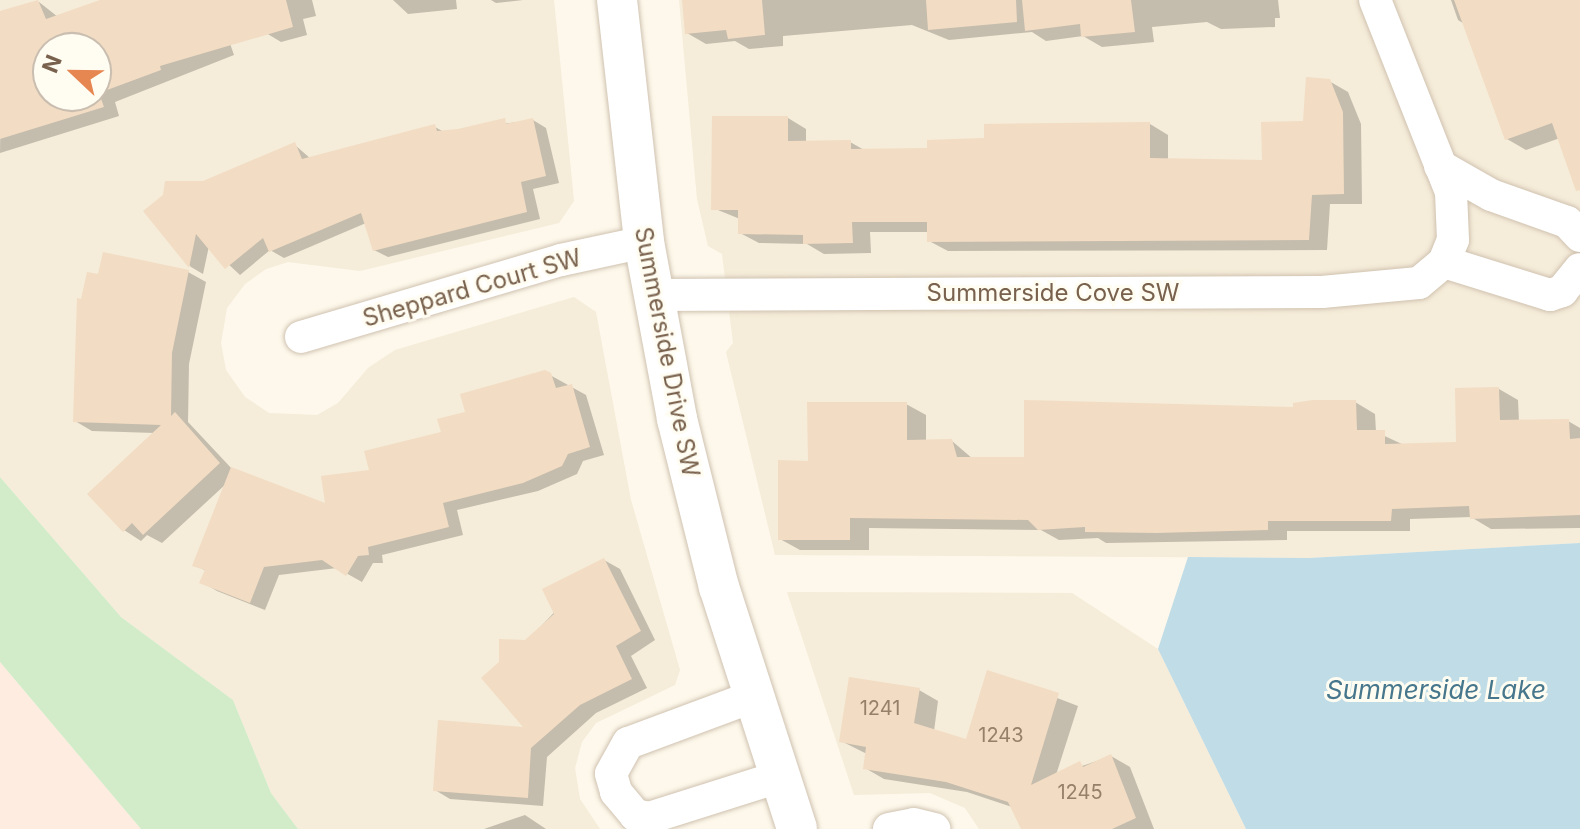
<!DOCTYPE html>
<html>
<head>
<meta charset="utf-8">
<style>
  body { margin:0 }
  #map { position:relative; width:1580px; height:829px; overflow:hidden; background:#fdf8eb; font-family:Inter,sans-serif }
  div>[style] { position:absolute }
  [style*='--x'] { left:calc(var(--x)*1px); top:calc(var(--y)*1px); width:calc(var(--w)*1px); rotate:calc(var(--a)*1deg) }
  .residential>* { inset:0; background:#f5ecd9 }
  .commercial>* { inset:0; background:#fdecdf }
  .green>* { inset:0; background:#d2ecc9 }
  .water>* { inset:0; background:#bfdce7 }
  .shadow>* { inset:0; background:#0003 }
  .building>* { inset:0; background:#f2dcc3 }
  .roads { filter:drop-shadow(0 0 2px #d0c2b0) drop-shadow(0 0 2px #d0c2b0) }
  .minor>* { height:32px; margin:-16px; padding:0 16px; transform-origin:16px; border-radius:16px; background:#fff }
  .tertiary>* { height:40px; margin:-20px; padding:0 20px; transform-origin:20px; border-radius:20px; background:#fff }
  span { translate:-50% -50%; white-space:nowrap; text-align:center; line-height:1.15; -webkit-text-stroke:6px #fffcf2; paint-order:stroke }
  .number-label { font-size:20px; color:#97806a }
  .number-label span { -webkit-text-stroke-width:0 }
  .street-label { font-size:24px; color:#79624d }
  .water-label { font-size:26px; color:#46778c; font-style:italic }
  .north { position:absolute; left:32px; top:32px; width:80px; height:80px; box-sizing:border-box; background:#fffcf2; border:2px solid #c9beb0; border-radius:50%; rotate:292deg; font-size:22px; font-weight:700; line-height:32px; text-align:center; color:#79624d }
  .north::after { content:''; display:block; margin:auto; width:28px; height:36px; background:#e68651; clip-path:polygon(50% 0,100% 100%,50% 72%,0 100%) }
</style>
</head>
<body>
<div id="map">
  <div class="residential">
    <i style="clip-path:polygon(evenodd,0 0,554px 0,574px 201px,559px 223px,360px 271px,288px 262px,266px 269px,245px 284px,227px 308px,221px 343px,226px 370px,245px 397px,269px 413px,317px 415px,338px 403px,368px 368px,395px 350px,574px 297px,596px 312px,631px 500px,680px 670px,675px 685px,596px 723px,582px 742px,575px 768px,580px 799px,600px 829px,298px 829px,271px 793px,233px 700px,121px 617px,0 477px,0 0,48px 48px,96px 48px,96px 96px,48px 96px,48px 48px)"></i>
    <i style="clip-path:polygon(679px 0,1580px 0,1580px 543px,1309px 558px,775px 555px,726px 352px,733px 343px,722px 254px,708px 246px,697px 199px)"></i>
    <i style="clip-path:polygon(787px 592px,1072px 593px,1158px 649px,1246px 829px,979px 829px,965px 808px,930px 793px,854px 795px)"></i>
  </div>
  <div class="commercial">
    <i style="clip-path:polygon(0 662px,141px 829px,0 829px)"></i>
  </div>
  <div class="green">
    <i style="clip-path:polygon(0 477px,121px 617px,233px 700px,271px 793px,298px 829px,141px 829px,0 662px)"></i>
  </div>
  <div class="water">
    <i style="clip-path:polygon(1580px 543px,1580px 829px,1246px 829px,1158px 649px,1188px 557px,1309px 558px)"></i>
  </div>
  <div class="shadow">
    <i style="clip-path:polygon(evenodd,106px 0,215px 0,234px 55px,115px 102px,119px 116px,0 153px,2px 13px,39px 2px,58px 17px,106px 0,48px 48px,96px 48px,96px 96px,48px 96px,48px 48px)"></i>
    <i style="clip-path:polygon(257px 0,312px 0,316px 16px,303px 19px,307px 35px,281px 42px,266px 33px)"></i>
    <i style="clip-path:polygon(393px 0,456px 0,457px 9px,408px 14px)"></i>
    <i style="clip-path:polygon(491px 0,523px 0,496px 3px)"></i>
    <i style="clip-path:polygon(684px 0,1278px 0,1280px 18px,1275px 18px,1275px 27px,1221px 29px,1207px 22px,1152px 27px,1154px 42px,1102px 47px,1083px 36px,1046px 41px,1032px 32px,949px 40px,912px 25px,783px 36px,783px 46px,749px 49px,735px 41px,706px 44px,687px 33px)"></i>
    <i style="clip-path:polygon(1451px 0,1580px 0,1580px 175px,1560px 138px,1526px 150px,1507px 139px,1466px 25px,1458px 20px)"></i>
    <i style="clip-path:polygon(1329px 81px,1348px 92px,1361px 124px,1362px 204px,1330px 204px,1327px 250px,948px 251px,929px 241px,929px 232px,870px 232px,871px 253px,824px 254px,807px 244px,759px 243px,740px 233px,740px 219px,713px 208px,788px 118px,806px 129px,806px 143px,850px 142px,866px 151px,929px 150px,1150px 124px,1168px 135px,1168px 161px,1264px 162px,1305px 123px)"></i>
    <i style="clip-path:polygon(533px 120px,546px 128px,559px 183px,533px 189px,540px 219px,388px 257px,374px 250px,366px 223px,284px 258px,270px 250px,240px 275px,209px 246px,203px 274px,191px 267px,145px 212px,295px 145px,311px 159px,435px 127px,444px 132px)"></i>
    <i style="clip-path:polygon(188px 272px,206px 282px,189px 364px,188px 422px,233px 470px,328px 506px,372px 472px,443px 434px,467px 413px,550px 375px,586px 395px,604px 455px,583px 461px,577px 474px,538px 491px,457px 510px,463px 535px,382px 555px,383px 563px,373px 563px,362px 582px,337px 568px,279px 575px,265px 610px,217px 591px,202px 582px,206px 571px,195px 565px,227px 483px,162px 543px,147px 535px,141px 541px,124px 530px,155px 433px,92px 431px,75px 421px)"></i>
    <i style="clip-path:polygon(1499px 389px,1518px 400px,1519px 422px,1568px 421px,1580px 428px,1580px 528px,1491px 529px,1471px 517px,1410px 519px,1410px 531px,1287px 531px,1287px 540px,1106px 543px,1098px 538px,1059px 540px,1041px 530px,869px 528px,869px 550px,800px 550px,780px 539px,810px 463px,906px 404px,926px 415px,926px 442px,952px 441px,973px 459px,1026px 459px,1355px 402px,1375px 414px,1376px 432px,1404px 445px,1458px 444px)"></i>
    <i style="clip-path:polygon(604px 560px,620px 569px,655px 640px,631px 656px,647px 688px,596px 713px,547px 757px,543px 806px,450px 799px,435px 790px,528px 729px,526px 642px)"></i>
    <i style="clip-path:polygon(989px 672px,1078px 706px,1056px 775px,1111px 756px,1130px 767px,1154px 829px,1023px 829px,1012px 807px,967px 792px,884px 779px,865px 768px,867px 754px,841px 741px,919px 690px,938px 701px,934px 731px,967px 741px)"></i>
    <i style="clip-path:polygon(525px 815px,546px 829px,484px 829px)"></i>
  </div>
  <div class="building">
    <i style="clip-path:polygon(evenodd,38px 0,46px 19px,100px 0,286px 0,293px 27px,160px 66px,161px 70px,99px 93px,104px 107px,0 139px,0 11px,38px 0,48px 48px,96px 48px,96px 96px,48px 96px,48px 48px)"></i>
    <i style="clip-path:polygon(682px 0,762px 0,765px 35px,728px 39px,726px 30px,685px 34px)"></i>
    <i style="clip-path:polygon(926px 0,1016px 0,1017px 22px,928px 30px)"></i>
    <i style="clip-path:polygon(1022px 0,1131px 0,1135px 32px,1081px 37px,1080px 24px,1025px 31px)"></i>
    <i style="clip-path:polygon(1454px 0,1580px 0,1580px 190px,1576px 191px,1552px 123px,1505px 140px)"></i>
    <i style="clip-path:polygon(1306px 77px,1330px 79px,1343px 112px,1344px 194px,1312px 195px,1309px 240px,927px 242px,927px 222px,852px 222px,853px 243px,803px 244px,803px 235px,738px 234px,738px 210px,711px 210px,712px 116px,788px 116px,788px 141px,851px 140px,851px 149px,927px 148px,927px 140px,984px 138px,984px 124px,1150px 122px,1150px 158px,1262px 160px,1261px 122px,1303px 121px)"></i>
    <i style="clip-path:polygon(505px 118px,506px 124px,533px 118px,546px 176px,521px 182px,527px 212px,373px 251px,361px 213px,269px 252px,263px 238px,225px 269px,196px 234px,189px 268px,143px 211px,163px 195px,165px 181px,203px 181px,295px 142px,302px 159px,435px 124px,437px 131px,458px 129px)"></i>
    <i style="clip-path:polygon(103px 252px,189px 270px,172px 353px,171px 416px,175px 412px,220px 463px,143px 535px,132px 523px,123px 532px,87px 494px,161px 425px,73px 422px,77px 298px,81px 299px,87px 272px,98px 274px)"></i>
    <i style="clip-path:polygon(545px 370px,551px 373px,556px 388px,572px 384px,590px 447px,568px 454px,562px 466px,523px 483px,443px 503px,449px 527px,368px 547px,369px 555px,358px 556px,346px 576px,322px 560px,264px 567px,250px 603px,199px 583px,205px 570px,192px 566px,231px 467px,325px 503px,321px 476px,369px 470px,364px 451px,441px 432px,437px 419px,465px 412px,460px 394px)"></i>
    <i style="clip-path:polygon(1499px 387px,1500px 420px,1569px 419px,1570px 439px,1580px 438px,1580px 515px,1470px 519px,1469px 506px,1392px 509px,1391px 521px,1268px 521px,1268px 530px,1156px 533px,1085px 532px,1085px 527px,1038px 530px,1028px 520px,850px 518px,850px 540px,778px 540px,778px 460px,808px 461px,807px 402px,907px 402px,907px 440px,952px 439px,957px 457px,1024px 457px,1024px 400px,1293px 407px,1293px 403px,1313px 400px,1356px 400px,1357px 430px,1385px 430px,1385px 444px,1456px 442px,1455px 388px)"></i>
    <i style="clip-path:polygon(604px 558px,641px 631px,616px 646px,632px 679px,580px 705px,531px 748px,528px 798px,433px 791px,438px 720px,523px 727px,481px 678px,499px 662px,499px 639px,525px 640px,554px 614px,542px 589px)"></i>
    <i style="clip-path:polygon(987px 670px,1059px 693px,1031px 785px,1080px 761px,1083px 767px,1111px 754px,1136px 818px,1112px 829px,1021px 829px,1008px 802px,946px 782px,863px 769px,866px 747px,839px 742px,849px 677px,920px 688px,914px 723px,966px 739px)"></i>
  </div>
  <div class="roads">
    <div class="minor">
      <i style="--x:1440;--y:166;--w:59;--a:29.6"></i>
      <i style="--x:1491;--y:195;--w:81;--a:19.6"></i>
      <i style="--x:1567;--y:222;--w:19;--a:47"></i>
      <i style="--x:1444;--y:262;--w:111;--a:17.3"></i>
      <i style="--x:1550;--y:295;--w:13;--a:-18"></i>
      <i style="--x:1562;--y:291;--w:28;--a:-51"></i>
      <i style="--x:653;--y:295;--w:669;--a:-0.26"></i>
      <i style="--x:1322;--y:292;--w:97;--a:-5.3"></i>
      <i style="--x:1419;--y:283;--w:33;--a:-40"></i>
      <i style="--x:1444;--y:262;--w:24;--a:-68"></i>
      <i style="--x:1453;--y:240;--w:48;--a:-92.4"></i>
      <i style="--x:1451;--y:192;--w:206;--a:-111.6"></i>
      <i style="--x:301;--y:337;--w:271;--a:-16.5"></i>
      <i style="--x:561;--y:260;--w:85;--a:-12.2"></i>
      <i style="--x:752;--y:697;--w:132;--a:159.6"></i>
      <i style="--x:628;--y:743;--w:35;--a:119"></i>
      <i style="--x:611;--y:774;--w:19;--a:74"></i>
      <i style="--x:616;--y:792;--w:30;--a:50"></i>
      <i style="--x:635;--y:815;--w:14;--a:12"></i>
      <i style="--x:649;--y:818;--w:136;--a:-17.5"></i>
      <i style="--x:889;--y:829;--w:25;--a:-11"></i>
      <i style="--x:914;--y:824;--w:21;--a:14"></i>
    </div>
    <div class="tertiary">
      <i style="--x:617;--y:0;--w:244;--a:83.6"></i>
      <i style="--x:644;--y:242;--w:180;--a:79.4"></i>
      <i style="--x:677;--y:419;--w:173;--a:76"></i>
      <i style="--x:719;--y:587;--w:254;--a:72.1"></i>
    </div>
  </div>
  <div class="number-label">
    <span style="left:880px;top:708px">1241</span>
    <span style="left:1001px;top:735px">1243</span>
    <span style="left:1080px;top:792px">1245</span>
  </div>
  <div class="street-label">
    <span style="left:472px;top:288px;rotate:-16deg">Sheppard Court SW</span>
    <span style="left:1053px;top:293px">Summerside Cove SW</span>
    <span style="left:667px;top:352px;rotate:79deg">Summerside Drive SW</span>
  </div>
  <div class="water-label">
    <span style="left:1436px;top:690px">Summerside Lake</span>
  </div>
  <div class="north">N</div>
</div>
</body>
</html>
